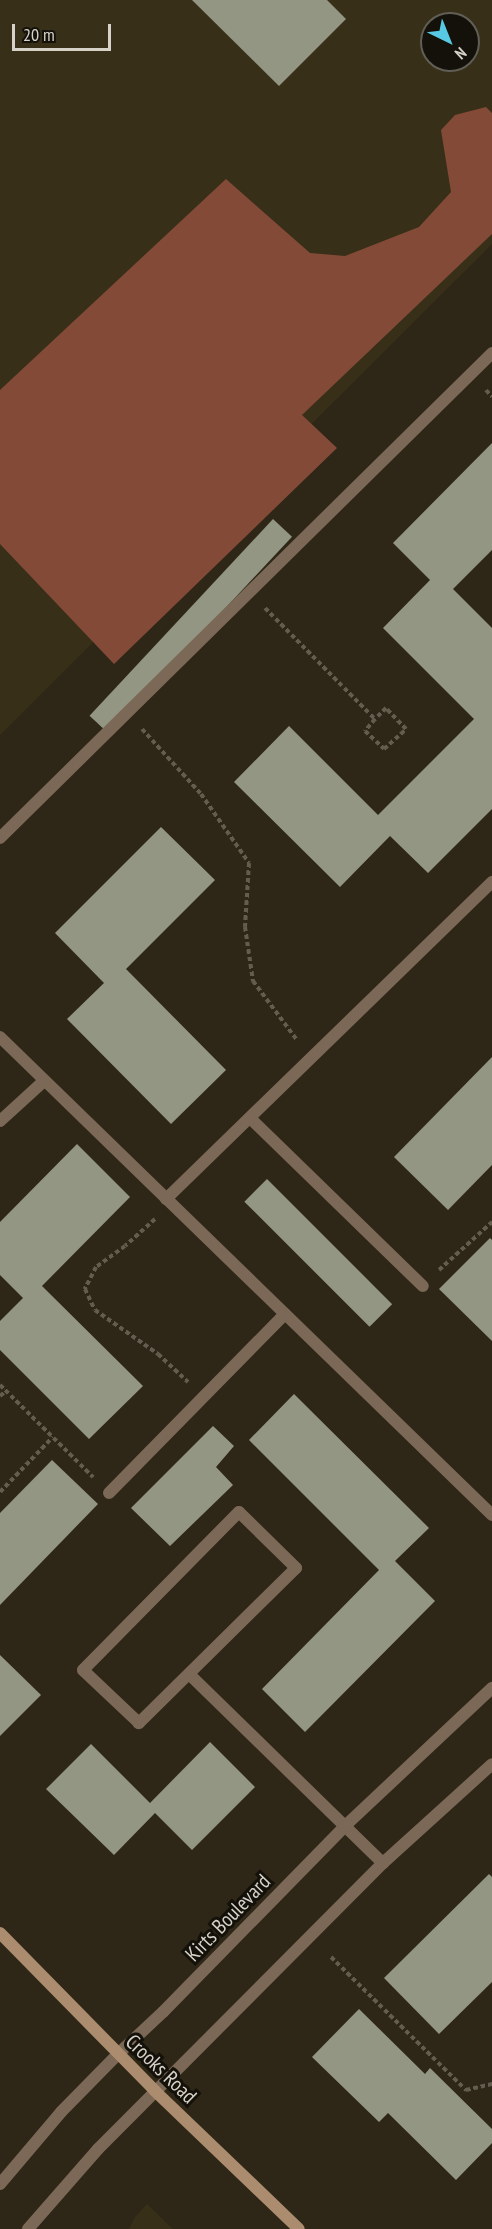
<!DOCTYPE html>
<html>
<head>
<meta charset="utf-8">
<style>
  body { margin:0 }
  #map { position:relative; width:492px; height:2229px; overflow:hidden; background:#2e2717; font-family:"PT Sans Narrow",sans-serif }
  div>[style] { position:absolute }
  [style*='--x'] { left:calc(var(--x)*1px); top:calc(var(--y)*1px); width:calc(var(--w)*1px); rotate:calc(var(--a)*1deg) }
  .built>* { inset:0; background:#382f18 }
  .forest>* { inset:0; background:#844a38 }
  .building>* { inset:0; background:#939682; transform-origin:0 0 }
  .path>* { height:4px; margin-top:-2px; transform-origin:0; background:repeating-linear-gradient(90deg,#635d4f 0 4.5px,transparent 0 7.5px) }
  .service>* { height:12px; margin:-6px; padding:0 6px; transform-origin:6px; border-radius:6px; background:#7c6856 }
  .minor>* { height:12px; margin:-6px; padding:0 6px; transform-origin:6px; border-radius:6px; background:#7c6856 }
  .secondary>* { height:12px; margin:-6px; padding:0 6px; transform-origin:6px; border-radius:6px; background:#ac8c6e }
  span { translate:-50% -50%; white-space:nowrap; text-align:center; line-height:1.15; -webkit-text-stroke:6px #13110a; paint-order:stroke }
  .street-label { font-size:21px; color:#d6d2c8 }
  .north { position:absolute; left:420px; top:12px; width:60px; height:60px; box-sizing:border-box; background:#13110a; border:2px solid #615e56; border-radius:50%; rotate:137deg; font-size:16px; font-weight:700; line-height:24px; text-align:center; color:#d6d2c8 }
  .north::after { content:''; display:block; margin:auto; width:21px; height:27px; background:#57c9e2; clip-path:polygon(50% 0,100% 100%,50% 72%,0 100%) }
  .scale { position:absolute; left:12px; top:24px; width:99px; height:27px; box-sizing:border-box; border:3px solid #d6d2c8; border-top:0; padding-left:8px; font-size:18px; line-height:21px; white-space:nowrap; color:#d6d2c8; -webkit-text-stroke:4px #13110a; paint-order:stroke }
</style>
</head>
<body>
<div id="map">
  <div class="built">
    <i style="clip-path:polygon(evenodd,0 0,492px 0,492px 244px,0 735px,0 0,432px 24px,468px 24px,468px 60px,432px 60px,432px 24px)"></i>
    <i style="clip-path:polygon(147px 2204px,173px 2229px,129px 2229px,135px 2217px)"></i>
  </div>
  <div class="forest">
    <i style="clip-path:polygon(486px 107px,492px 113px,492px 234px,302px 415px,337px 448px,114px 664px,0 544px,0 390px,226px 179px,310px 253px,345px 256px,419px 227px,451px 192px,441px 130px,455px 115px)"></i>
  </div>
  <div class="building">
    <i style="clip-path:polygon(192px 0,327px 0,346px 19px,279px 86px)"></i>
    <i style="clip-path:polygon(492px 443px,492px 550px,453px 589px,492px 628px,492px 809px,428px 873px,390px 836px,340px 887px,234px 782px,289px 726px,378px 815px,474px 719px,383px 628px,430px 580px,393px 543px)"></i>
    <i style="left:273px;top:519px;width:26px;height:269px;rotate:43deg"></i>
    <i style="clip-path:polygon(161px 827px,215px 880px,126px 969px,226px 1070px,171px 1124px,67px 1019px,104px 983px,55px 933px)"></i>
    <i style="clip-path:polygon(492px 1057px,492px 1165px,448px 1210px,394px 1157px)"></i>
    <i style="clip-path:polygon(77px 1144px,130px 1197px,42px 1286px,143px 1386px,89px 1439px,0 1350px,0 1321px,23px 1298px,0 1275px,0 1222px)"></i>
    <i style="left:267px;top:1179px;width:177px;height:32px;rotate:45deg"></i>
    <i style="clip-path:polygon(490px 1238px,492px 1240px,492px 1341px,439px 1289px)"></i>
    <i style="clip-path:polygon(294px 1394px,429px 1528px,395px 1561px,435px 1601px,305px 1732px,262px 1689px,379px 1570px,249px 1440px)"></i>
    <i style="clip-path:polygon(213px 1426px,234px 1446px,216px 1467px,233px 1485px,170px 1546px,131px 1508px)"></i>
    <i style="clip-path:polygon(52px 1460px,98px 1504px,0 1605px,0 1513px)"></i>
    <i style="clip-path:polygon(0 1655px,41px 1695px,0 1736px)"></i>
    <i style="clip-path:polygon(210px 1742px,255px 1787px,192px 1850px,155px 1813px,114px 1855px,46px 1789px,91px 1744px,150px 1803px)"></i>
    <i style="clip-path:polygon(489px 1874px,492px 1877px,492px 1982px,439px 2034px,384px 1978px)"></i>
    <i style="clip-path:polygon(359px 2009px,425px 2074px,430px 2068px,492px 2129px,492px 2143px,456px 2180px,388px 2113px,379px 2122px,312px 2057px)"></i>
  </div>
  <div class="path">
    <i style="--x:486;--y:390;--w:9;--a:49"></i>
    <i style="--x:265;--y:608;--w:156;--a:45.3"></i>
    <i style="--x:375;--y:719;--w:16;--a:130"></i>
    <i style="--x:365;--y:731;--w:26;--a:43"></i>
    <i style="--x:384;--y:749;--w:30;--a:-42"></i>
    <i style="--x:406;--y:729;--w:29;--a:-134"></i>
    <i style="--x:386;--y:708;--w:16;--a:135"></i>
    <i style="--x:142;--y:729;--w:88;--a:47.8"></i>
    <i style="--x:201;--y:794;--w:84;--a:55.2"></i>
    <i style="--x:249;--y:863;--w:64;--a:93.6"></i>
    <i style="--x:245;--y:927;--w:55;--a:81.6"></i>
    <i style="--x:253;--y:981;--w:74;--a:53.3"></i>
    <i style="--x:155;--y:1219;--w:40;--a:138"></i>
    <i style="--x:125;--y:1246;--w:36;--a:144"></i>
    <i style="--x:96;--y:1267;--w:25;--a:117"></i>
    <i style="--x:85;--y:1289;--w:23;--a:65"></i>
    <i style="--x:95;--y:1310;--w:77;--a:34.9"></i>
    <i style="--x:158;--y:1354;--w:41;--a:43"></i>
    <i style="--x:439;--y:1270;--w:72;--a:-42.2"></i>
    <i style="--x:0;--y:1385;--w:131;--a:44.7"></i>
    <i style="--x:0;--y:1396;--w:8;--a:-40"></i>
    <i style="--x:0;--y:1492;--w:76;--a:-46.1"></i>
    <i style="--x:331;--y:1957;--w:190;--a:44.6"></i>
    <i style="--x:466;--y:2090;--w:27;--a:-13"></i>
  </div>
  <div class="service">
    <i style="--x:0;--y:838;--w:691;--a:-44.59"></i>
    <i style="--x:0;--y:1037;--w:686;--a:44.17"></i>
    <i style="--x:250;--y:1118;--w:241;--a:44.2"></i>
    <i style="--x:0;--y:1121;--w:59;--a:-42.3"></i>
    <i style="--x:166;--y:1199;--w:455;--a:-44.2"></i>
    <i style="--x:109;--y:1493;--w:251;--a:-45.5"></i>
    <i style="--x:239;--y:1512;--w:80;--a:44.5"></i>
    <i style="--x:296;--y:1568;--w:221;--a:135.4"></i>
    <i style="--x:139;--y:1723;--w:77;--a:-136.6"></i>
    <i style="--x:83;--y:1670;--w:222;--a:-45.4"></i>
    <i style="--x:189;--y:1674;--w:271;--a:44.3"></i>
  </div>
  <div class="minor">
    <i style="--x:0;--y:2184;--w:94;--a:-49.7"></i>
    <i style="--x:61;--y:2112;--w:81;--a:-45.5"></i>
    <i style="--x:118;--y:2054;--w:62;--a:-43"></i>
    <i style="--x:163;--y:2012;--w:260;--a:-45.6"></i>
    <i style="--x:345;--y:1826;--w:202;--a:-43.2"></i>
    <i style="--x:28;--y:2229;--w:106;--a:-48.8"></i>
    <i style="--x:98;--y:2149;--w:404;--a:-45.1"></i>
    <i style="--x:383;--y:1863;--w:147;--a:-42.2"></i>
  </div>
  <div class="secondary">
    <i style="--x:0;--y:1933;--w:221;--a:45.5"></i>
    <i style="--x:155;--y:2091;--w:199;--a:43.8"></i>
  </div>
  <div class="street-label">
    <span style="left:228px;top:1918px;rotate:-46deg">Kirts Boulevard</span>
    <span style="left:161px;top:2069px;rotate:44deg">Crooks Road</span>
  </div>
  <div class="north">N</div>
  <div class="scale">20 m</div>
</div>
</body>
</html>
